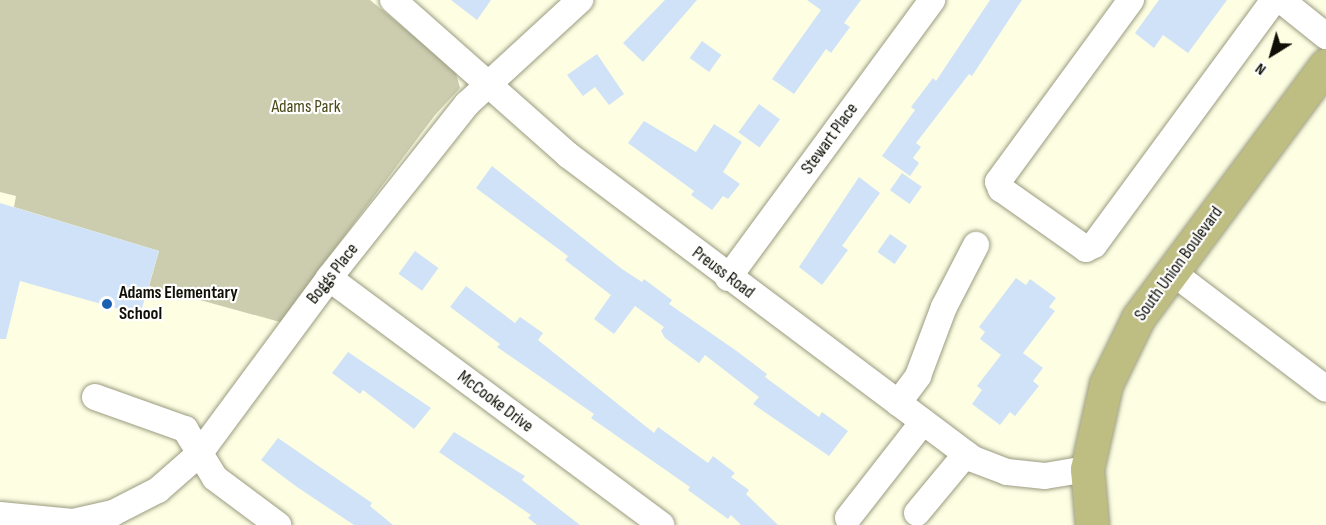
<!DOCTYPE html>
<html>
<head>
<meta charset="utf-8">
<style>
  body { margin:0 }
  #map { position:relative; width:1326px; height:525px; overflow:hidden; background:#fdfee2; font-family:"Sofia Sans Condensed",sans-serif }
  div>[style] { position:absolute }
  [style*='--x'] { left:calc(var(--x)*1px); top:calc(var(--y)*1px); width:calc(var(--w)*1px); rotate:calc(var(--a)*1deg) }
  .green>* { inset:0; background:#cccdaf }
  .building>* { inset:0; background:#d0e2f8; transform-origin:0 0 }
  .roads { filter:drop-shadow(0 0 2px #9a9b81) drop-shadow(0 0 2px #9a9b81) }
  .minor>* { height:26px; margin:-13px; padding:0 13px; transform-origin:13px; border-radius:13px; background:#fff }
  .major>* { height:33px; margin:-16.5px; padding:0 16.5px; transform-origin:16.5px; border-radius:16.5px; background:#bfbe82 }
  .dots>* { width:16px; height:16px; translate:-50% -50%; box-sizing:border-box; border:3px solid #fff; border-radius:50% }
  span { translate:-50% -50%; white-space:nowrap; text-align:center; line-height:1.15; -webkit-text-stroke:4.5px #fff; paint-order:stroke }
  .park-label { font-size:18px; color:#494816 }
  .street-label { font-size:18px; color:#0f0f06 }
  .poi-label { font-size:18px; color:#0f0f06; font-weight:700 }
  .left { translate:0 -50%; text-align:left }
  .north { position:absolute; left:1242px; top:24px; width:60px; height:60px; -webkit-text-stroke:4px #fff; paint-order:stroke; rotate:217deg; font-size:16px; font-weight:700; line-height:24px; text-align:center; color:#0f0f06 }
  .north::after { content:''; display:block; margin:auto; width:21px; height:27px; background:#0f0f06; clip-path:polygon(50% 0,100% 100%,50% 72%,0 100%) }
</style>
</head>
<body>
<div id="map">
  <div class="green">
    <i style="clip-path:polygon(0 0,370px 0,455px 70px,460px 88px,435px 115px,280px 322px,149px 286px,159px 251px,14px 207px,16px 196px,0 192px)"></i>
  </div>
  <div class="building">
    <i style="clip-path:polygon(451px 0,491px 0,477px 20px)"></i>
    <i style="clip-path:polygon(665px 0,697px 0,643px 62px,623px 43px)"></i>
    <i style="clip-path:polygon(807px 0,861px 0,844px 23px,850px 27px,831px 53px,826px 49px,794px 94px,772px 79px,821px 10px)"></i>
    <i style="clip-path:polygon(990px 0,1022px 0,972px 76px,969px 74px,916px 143px,921px 147px,913px 158px,919px 163px,910px 176px,882px 156px,915px 110px,911px 107px,933px 78px,936px 81px)"></i>
    <i style="clip-path:polygon(1159px 0,1227px 0,1188px 53px,1163px 35px,1154px 48px,1135px 33px)"></i>
    <i style="left:702px;top:41px;width:24px;height:21px;rotate:36deg"></i>
    <i style="clip-path:polygon(597px 54px,624px 94px,609px 105px,595px 87px,583px 96px,567px 75px)"></i>
    <i style="left:759px;top:104px;width:26px;height:35px;rotate:36deg"></i>
    <i style="clip-path:polygon(644px 121px,696px 152px,714px 124px,742px 142px,723px 172px,740px 184px,728px 199px,723px 196px,712px 210px,691px 195px,694px 191px,628px 143px)"></i>
    <i style="clip-path:polygon(492px 166px,622px 269px,642px 282px,644px 279px,672px 300px,669px 304px,738px 352px,767px 374px,765px 377px,819px 417px,822px 412px,848px 431px,829px 456px,753px 404px,759px 397px,705px 355px,699px 363px,665px 338px,661px 331px,664px 327px,635px 306px,614px 334px,594px 319px,611px 295px,565px 260px,568px 256px,476px 188px)"></i>
    <i style="left:902px;top:173px;width:24px;height:21px;rotate:35deg"></i>
    <i style="clip-path:polygon(859px 177px,880px 193px,842px 246px,848px 250px,822px 285px,799px 267px)"></i>
    <i style="clip-path:polygon(0 203px,159px 251px,140px 315px,20px 281px,6px 339px,0 339px)"></i>
    <i style="left:890px;top:234px;width:21px;height:22px;rotate:35deg"></i>
    <i style="left:415px;top:251px;width:29px;height:28px;rotate:36deg"></i>
    <i style="clip-path:polygon(1016px 278px,1026px 285px,1030px 279px,1056px 298px,1049px 307px,1055px 311px,1023px 353px,1043px 368px,1033px 381px,1039px 386px,1015px 416px,1010px 412px,1000px 425px,972px 404px,982px 390px,977px 386px,1001px 355px,980px 339px,985px 332px,979px 327px)"></i>
    <i style="clip-path:polygon(466px 286px,515px 323px,520px 317px,543px 333px,538px 340px,654px 433px,658px 427px,708px 463px,713px 456px,735px 473px,731px 477px,749px 490px,746px 494px,778px 525px,741px 525px,731px 515px,728px 519px,688px 490px,690px 487px,591px 418px,594px 414px,497px 347px,500px 344px,450px 307px)"></i>
    <i style="clip-path:polygon(348px 352px,431px 408px,414px 429px,363px 390px,360px 394px,332px 373px)"></i>
    <i style="clip-path:polygon(454px 432px,525px 476px,522px 480px,580px 525px,537px 525px,528px 518px,531px 515px,439px 452px)"></i>
    <i style="clip-path:polygon(278px 438px,372px 503px,370px 506px,393px 525px,354px 525px,297px 487px,261px 460px)"></i>
  </div>
  <div class="roads">
    <div class="minor">
      <i style="--x:393;--y:0;--w:234;--a:41.5"></i>
      <i style="--x:568;--y:155;--w:506;--a:36.89"></i>
      <i style="--x:973;--y:459;--w:36;--a:21"></i>
      <i style="--x:1007;--y:472;--w:38;--a:6"></i>
      <i style="--x:1045;--y:476;--w:43;--a:-9.5"></i>
      <i style="--x:1131;--y:0;--w:225;--a:126.2"></i>
      <i style="--x:998;--y:182;--w:8;--a:67"></i>
      <i style="--x:1001;--y:189;--w:104;--a:35.2"></i>
      <i style="--x:1086;--y:249;--w:9;--a:-27"></i>
      <i style="--x:1094;--y:245;--w:304;--a:-53.7"></i>
      <i style="--x:1281;--y:0;--w:58;--a:38.7"></i>
      <i style="--x:1172;--y:272;--w:193;--a:37.2"></i>
      <i style="--x:329;--y:278;--w:414;--a:36.6"></i>
      <i style="--x:728;--y:278;--w:345;--a:-53.7"></i>
      <i style="--x:95;--y:397;--w:96;--a:19.6"></i>
      <i style="--x:185;--y:429;--w:57;--a:58.5"></i>
      <i style="--x:215;--y:478;--w:79;--a:36.7"></i>
      <i style="--x:898;--y:403;--w:34;--a:-53"></i>
      <i style="--x:918;--y:376;--w:74;--a:-69.4"></i>
      <i style="--x:944;--y:307;--w:70;--a:-62.7"></i>
      <i style="--x:917;--y:513;--w:77;--a:-50.3"></i>
      <i style="--x:0;--y:515;--w:73;--a:5.5"></i>
      <i style="--x:73;--y:522;--w:41;--a:-12.7"></i>
      <i style="--x:113;--y:513;--w:51;--a:-27.1"></i>
      <i style="--x:158;--y:490;--w:55;--a:-41.3"></i>
      <i style="--x:199;--y:454;--w:219;--a:-53.5"></i>
      <i style="--x:329;--y:278;--w:222;--a:-51.6"></i>
      <i style="--x:467;--y:104;--w:154;--a:-42.6"></i>
      <i style="--x:848;--y:518;--w:122;--a:-52"></i>
    </div>
    <div class="major">
      <i style="--x:1092;--y:525;--w:56;--a:-95.1"></i>
      <i style="--x:1087;--y:469;--w:87;--a:-77.4"></i>
      <i style="--x:1106;--y:384;--w:73;--a:-64.1"></i>
      <i style="--x:1138;--y:318;--w:315;--a:-53.4"></i>
    </div>
  </div>
  <div class="dots">
    <i style="left:107px;top:304px;background:#1c61b1"></i>
  </div>
  <div class="park-label">
    <span style="left:306px;top:107px">Adams Park</span>
  </div>
  <div class="street-label">
    <span style="left:830px;top:139px;rotate:-54deg">Stewart Place</span>
    <span style="left:1179px;top:264px;rotate:-54deg">South Union Boulevard</span>
    <span style="left:723px;top:273px;rotate:37deg">Preuss Road</span>
    <span style="left:333px;top:274px;rotate:-52deg">Boggs Place</span>
    <span style="left:495px;top:402px;rotate:37deg">McCooke Drive</span>
  </div>
  <div class="poi-label">
    <span class="left" style="left:119px;top:304px">Adams Elementary<br>School</span>
  </div>
  <div class="north">N</div>
</div>
</body>
</html>
